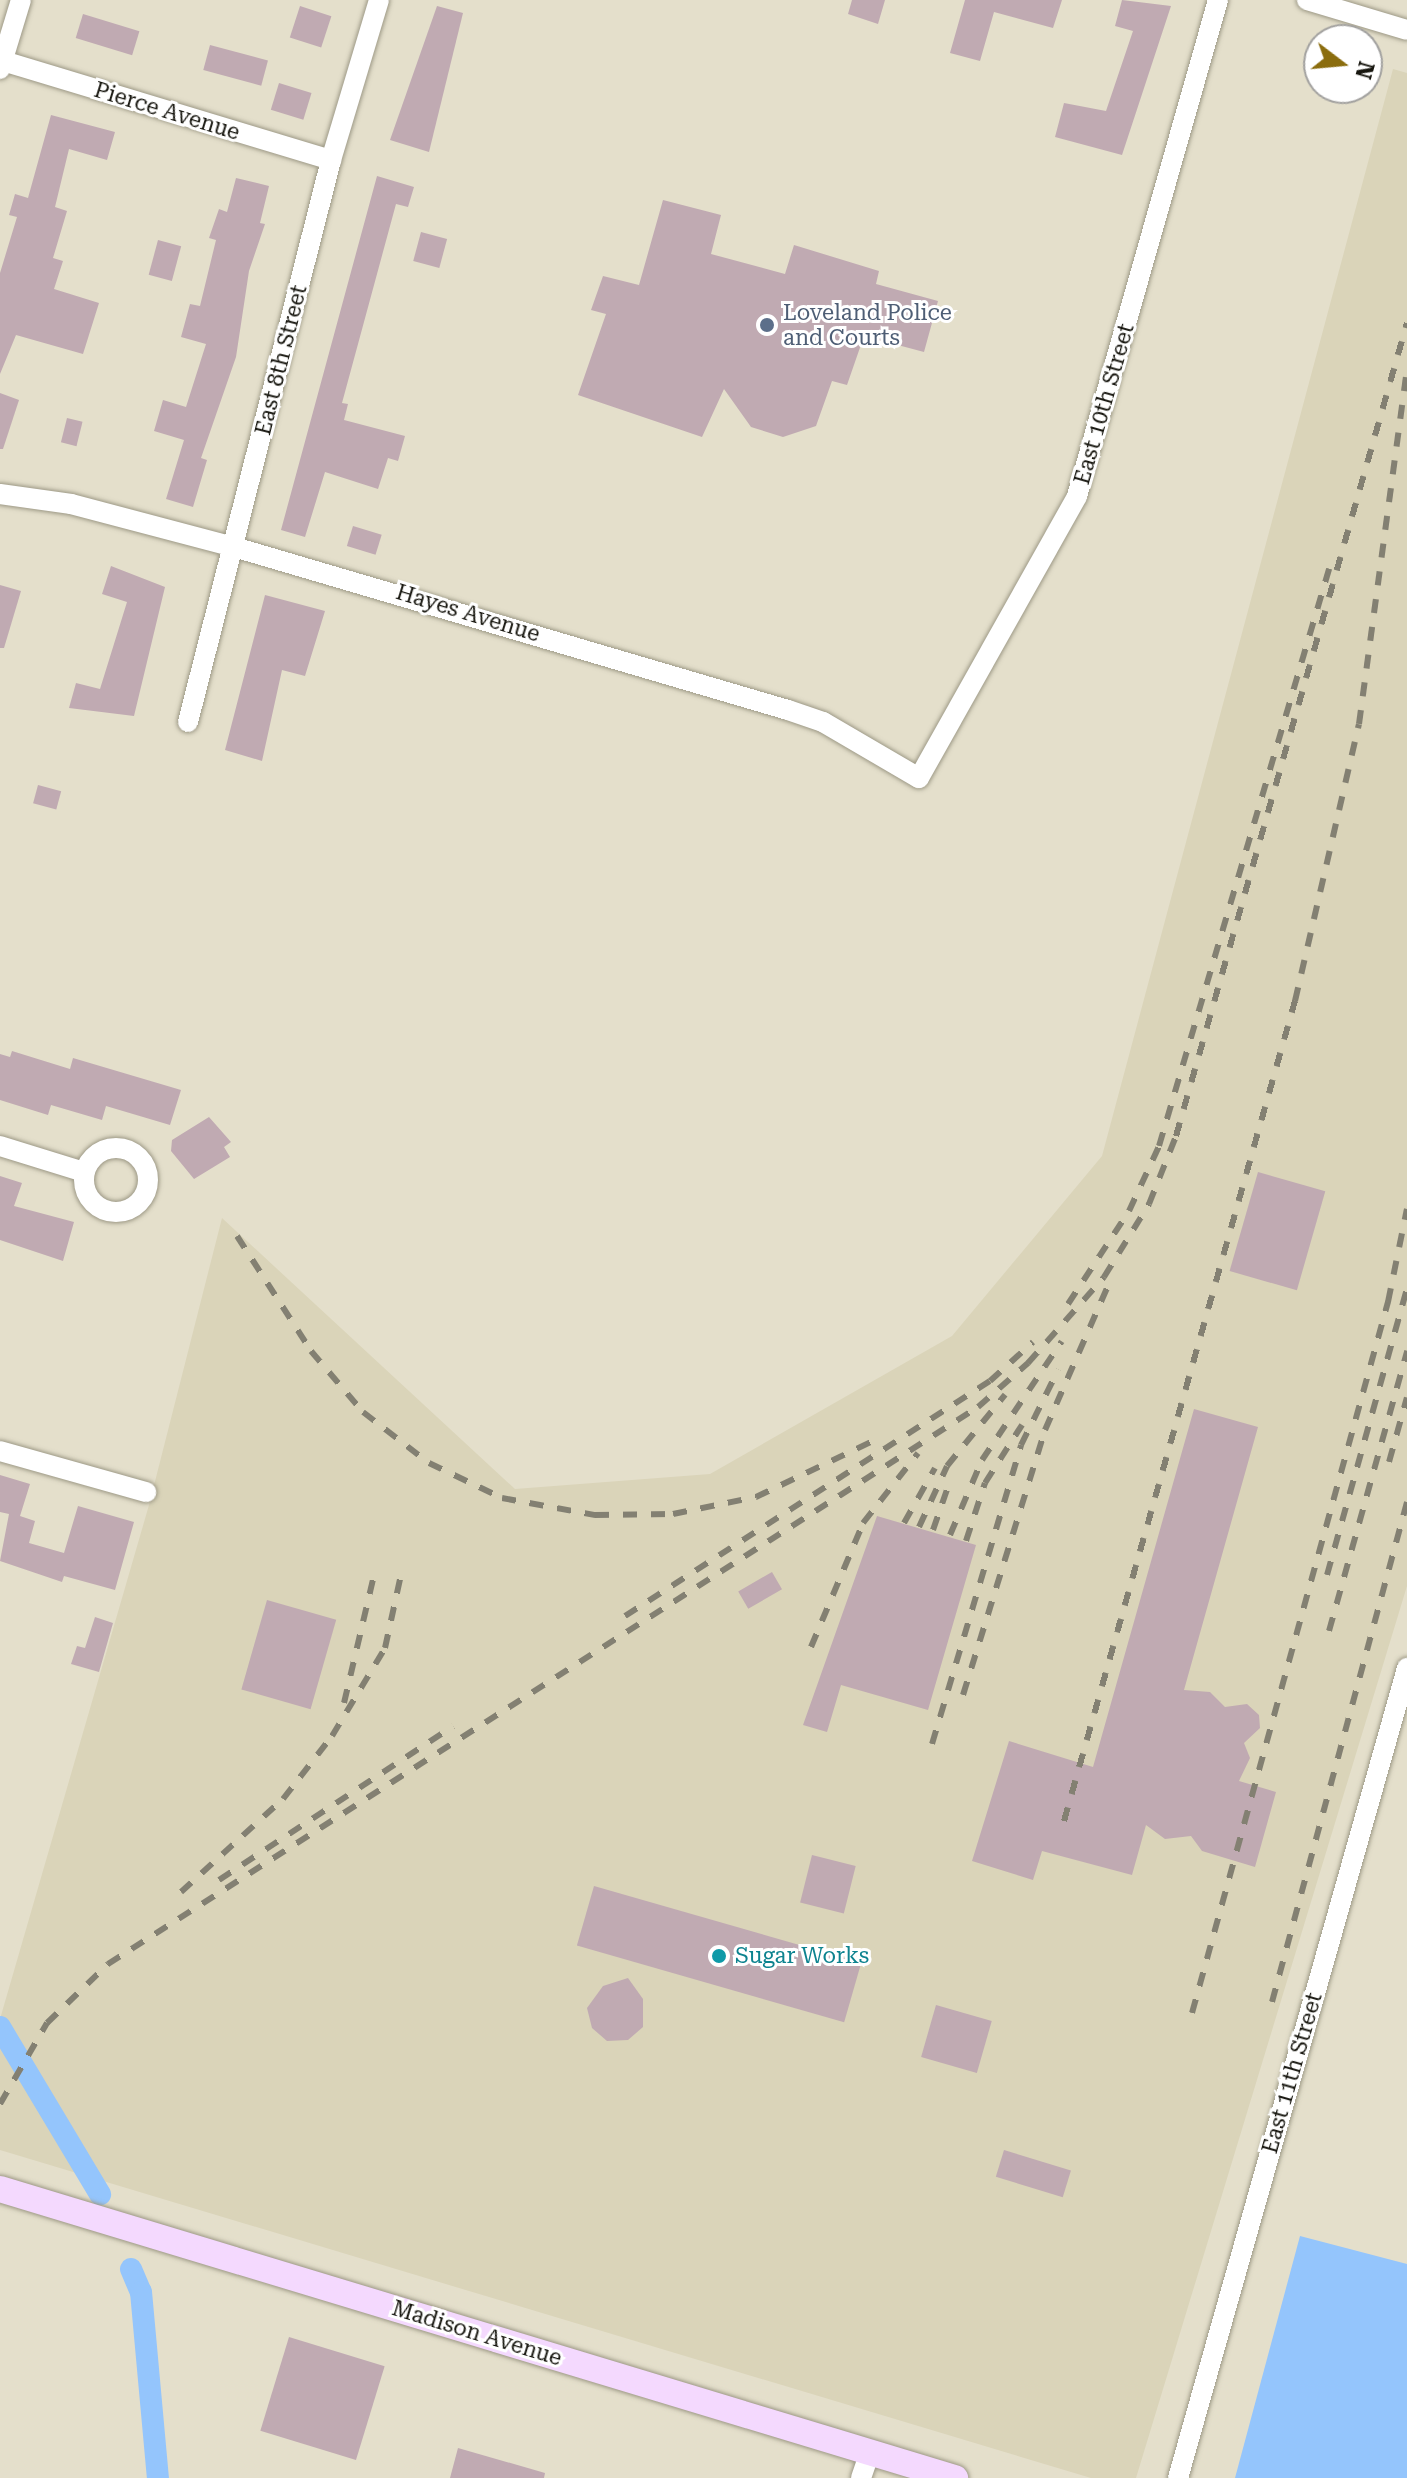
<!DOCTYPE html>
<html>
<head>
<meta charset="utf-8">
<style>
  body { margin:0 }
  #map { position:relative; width:1407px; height:2478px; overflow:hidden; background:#e4dfcb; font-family:"Roboto Serif",serif }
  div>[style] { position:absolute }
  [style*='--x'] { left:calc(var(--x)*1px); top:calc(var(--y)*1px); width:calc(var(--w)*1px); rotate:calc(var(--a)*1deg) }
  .built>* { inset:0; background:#dad4b9 }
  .water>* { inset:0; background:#94c5fc }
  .canal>* { height:22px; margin:-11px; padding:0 11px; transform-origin:11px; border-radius:11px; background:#94c5fc }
  .building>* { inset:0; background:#c0aab2; transform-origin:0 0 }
  .roads { filter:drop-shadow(0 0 2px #9d9986) drop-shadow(0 0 2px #9d9986) }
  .minor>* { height:20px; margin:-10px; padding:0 10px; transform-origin:10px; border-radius:10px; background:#fff }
  .minor>.ring { margin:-10px; padding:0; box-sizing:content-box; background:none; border:20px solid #fff; border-radius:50% }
  .major>* { height:26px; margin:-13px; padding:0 13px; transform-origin:13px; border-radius:13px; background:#f4d9fe }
  .rail>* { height:6px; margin-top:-3px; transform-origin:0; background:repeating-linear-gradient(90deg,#838072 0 14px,transparent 0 28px) }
  .dots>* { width:22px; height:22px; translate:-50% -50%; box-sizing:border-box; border:4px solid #fff; border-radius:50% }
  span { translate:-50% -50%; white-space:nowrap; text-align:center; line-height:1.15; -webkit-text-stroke:6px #fff; paint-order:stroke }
  .street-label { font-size:22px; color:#16150e }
  .service-label { font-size:22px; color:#4e5e75 }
  .left { translate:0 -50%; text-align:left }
  .culture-label { font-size:22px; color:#0d838f }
  .north { position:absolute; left:1303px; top:24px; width:80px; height:80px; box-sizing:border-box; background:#fff; border:2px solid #a2a19f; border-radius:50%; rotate:106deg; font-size:22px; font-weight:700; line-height:32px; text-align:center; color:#16150e }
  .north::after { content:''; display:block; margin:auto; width:28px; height:36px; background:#8b6d0e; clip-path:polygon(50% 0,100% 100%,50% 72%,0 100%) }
</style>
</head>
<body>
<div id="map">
  <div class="built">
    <i style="clip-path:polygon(1393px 69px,1407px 73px,1407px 1586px,1136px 2478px,1091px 2478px,0 2150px,0 2019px,149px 1505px,222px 1218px,515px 1489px,710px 1474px,952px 1336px,1102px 1156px)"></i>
  </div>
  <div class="water">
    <i style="clip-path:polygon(1300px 2236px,1407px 2264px,1407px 2478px,1235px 2478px)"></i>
  </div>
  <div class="canal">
    <i style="--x:0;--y:2027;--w:195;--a:59.1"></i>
    <i style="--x:131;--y:2269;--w:25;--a:67"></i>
    <i style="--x:141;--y:2292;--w:187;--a:84.8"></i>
  </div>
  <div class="building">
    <i style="clip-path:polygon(852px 0,885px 0,878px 24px,848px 14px)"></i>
    <i style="clip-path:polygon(965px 0,1062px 0,1053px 28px,994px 12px,980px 61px,950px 53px)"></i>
    <i style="clip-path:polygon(1122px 0,1171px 6px,1122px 155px,1055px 137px,1064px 103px,1106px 111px,1133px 31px,1115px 26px)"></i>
    <i style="left:300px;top:6px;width:33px;height:33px;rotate:18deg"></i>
    <i style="clip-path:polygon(437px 6px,463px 13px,429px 152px,390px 140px)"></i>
    <i style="left:83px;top:14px;width:59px;height:25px;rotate:17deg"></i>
    <i style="left:210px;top:45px;width:60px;height:26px;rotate:15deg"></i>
    <i style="left:279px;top:83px;width:34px;height:28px;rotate:17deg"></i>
    <i style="clip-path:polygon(51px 115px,115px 132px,107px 160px,69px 149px,55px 207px,67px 211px,53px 258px,63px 261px,54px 289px,99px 303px,83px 354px,16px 335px,0 374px,0 273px,17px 217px,9px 215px,15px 194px,28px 198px)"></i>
    <i style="clip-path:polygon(377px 176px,414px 187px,408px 207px,396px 204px,342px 403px,348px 404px,344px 420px,405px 436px,398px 461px,388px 458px,378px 489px,325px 472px,305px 537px,281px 530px)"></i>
    <i style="clip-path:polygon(236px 178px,269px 186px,260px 223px,265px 224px,249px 271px,236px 357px,201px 458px,207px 460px,193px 507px,166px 499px,184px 440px,154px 431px,163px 400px,186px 407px,206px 344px,181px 337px,190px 304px,200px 306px,216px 240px,209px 238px,219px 209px,227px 212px)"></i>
    <i style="clip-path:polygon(663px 200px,721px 215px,711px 254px,785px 274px,794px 245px,879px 271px,876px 284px,938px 301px,924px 352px,864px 336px,847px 385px,832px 381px,816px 426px,783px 437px,751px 427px,724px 389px,702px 437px,578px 395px,606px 314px,591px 310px,603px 276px,639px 285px)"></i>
    <i style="left:421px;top:232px;width:27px;height:30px;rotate:15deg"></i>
    <i style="left:158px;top:240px;width:24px;height:36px;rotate:15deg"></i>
    <i style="clip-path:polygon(0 393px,19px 400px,3px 449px,0 449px)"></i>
    <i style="left:67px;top:418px;width:16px;height:25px;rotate:14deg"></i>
    <i style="left:353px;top:526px;width:30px;height:21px;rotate:17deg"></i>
    <i style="clip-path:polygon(111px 566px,165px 587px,134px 716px,69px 708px,76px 683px,100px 689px,127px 602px,102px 594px)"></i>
    <i style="clip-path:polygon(0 585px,21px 591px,4px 648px,0 648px)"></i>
    <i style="clip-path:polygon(265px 595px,325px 611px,305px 676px,282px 670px,262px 761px,225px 750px)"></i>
    <i style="left:38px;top:785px;width:24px;height:19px;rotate:15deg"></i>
    <i style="clip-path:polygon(12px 1051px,70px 1069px,73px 1058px,181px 1090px,170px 1125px,106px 1106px,102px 1120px,51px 1105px,48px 1115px,0 1100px,0 1054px,10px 1057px)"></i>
    <i style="clip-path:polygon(209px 1117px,231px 1142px,224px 1147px,230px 1157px,194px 1179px,171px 1151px,172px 1140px)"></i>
    <i style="left:1258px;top:1172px;width:70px;height:103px;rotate:16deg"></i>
    <i style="clip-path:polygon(0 1176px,22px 1183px,14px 1206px,74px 1222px,63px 1261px,0 1240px)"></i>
    <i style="clip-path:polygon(1194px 1409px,1258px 1427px,1184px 1690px,1210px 1692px,1225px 1707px,1247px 1704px,1259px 1715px,1260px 1728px,1244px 1743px,1250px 1758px,1239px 1781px,1276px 1792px,1255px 1867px,1202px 1851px,1191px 1836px,1165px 1839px,1146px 1825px,1132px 1875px,1042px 1851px,1033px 1880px,972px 1861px,1009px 1741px,1093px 1767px)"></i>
    <i style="clip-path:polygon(0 1475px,30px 1484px,20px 1516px,35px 1521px,29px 1543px,64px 1553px,78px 1506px,134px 1522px,115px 1590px,64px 1576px,62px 1582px,0 1561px,9px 1514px,0 1512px)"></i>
    <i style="clip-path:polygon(877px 1516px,976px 1545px,928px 1710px,841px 1685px,827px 1732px,803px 1725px)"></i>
    <i style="left:772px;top:1572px;width:20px;height:39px;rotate:60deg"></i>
    <i style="left:267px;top:1600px;width:72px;height:93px;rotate:16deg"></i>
    <i style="clip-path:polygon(95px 1617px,113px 1623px,99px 1672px,71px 1664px,77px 1646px,85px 1648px)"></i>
    <i style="left:812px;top:1855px;width:45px;height:49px;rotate:14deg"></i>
    <i style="left:594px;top:1886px;width:278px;height:62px;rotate:16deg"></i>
    <i style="clip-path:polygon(628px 1978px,643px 1999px,643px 2027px,628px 2040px,607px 2041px,592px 2028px,587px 2008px,603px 1986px)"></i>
    <i style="left:936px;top:2005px;width:58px;height:54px;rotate:16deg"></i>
    <i style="left:1004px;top:2150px;width:70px;height:28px;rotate:17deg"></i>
    <i style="left:289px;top:2337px;width:100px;height:98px;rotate:17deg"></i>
    <i style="clip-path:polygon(458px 2448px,545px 2473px,544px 2478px,450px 2478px)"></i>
  </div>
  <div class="roads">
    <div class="minor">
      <i style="--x:1307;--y:0;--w:104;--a:16.7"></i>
      <i style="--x:3;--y:61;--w:343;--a:16.8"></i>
      <i style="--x:0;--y:69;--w:72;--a:-73.1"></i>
      <i style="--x:0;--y:494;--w:72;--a:8"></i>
      <i style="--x:71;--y:504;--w:169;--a:14.8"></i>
      <i style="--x:234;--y:547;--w:577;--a:16.4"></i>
      <i style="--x:788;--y:710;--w:37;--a:19"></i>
      <i style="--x:823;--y:722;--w:111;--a:30.3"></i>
      <i style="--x:919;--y:778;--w:323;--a:-60.7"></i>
      <i style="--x:1077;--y:496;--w:516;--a:-74.13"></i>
      <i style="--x:188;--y:722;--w:580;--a:-75.72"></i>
      <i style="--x:331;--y:160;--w:167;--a:-73.3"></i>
      <i style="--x:0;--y:1146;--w:88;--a:17.2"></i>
      <i class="ring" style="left:84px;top:1148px;width:44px;height:44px"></i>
      <i style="--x:0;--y:1451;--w:152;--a:15.7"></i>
      <i style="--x:861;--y:2478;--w:28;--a:-71"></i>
      <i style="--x:1178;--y:2478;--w:842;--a:-74.21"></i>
    </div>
    <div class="major">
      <i style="--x:0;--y:2189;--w:998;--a:16.84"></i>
    </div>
  </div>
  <div class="rail">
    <i style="--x:237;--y:1236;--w:137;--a:57.2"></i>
    <i style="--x:311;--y:1351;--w:80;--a:49.6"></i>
    <i style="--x:363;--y:1412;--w:83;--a:37.7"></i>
    <i style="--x:429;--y:1463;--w:81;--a:25.6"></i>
    <i style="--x:502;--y:1498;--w:95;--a:10.4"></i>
    <i style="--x:595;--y:1515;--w:78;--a:-0.7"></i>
    <i style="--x:673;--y:1514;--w:85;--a:-11.6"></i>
    <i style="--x:756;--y:1497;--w:127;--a:-25.6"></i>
    <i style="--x:1068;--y:1304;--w:111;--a:-56.7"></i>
    <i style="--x:1129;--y:1211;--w:72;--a:-65.2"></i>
    <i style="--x:1159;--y:1146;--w:602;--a:-73.58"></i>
    <i style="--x:1389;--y:1462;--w:67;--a:-74.5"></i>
    <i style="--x:904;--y:1523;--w:63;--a:-60.6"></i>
    <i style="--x:919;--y:1527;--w:67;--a:-65.3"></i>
    <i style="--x:947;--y:1466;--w:92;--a:-50.8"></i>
    <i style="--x:933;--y:1530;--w:52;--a:-70.9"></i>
    <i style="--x:950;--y:1535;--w:82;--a:-66.9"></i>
    <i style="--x:982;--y:1460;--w:143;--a:-56.1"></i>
    <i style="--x:966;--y:1541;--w:61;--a:-71.9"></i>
    <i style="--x:985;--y:1483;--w:69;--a:-57.5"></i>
    <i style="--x:1327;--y:1575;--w:298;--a:-74.4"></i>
    <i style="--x:625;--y:1616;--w:434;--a:-32.8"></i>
    <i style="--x:990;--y:1381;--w:58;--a:-42.2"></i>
    <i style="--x:1329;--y:1631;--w:291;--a:-74.4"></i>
    <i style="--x:811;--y:1647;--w:134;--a:-67.2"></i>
    <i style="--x:863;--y:1523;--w:89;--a:-51.8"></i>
    <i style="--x:963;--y:1695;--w:277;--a:-72.8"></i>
    <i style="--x:1045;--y:1430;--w:165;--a:-66.4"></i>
    <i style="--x:344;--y:1703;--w:127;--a:-76.8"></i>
    <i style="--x:932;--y:1744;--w:312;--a:-73.4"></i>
    <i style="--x:1021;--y:1445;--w:84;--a:-63.7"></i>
    <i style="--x:1064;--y:1821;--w:852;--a:-74.27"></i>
    <i style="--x:1295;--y:1001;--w:284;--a:-77"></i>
    <i style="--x:1359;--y:724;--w:359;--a:-82.3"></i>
    <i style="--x:219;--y:1880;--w:280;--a:-33.3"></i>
    <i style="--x:181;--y:1892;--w:138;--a:-42.4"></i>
    <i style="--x:283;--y:1799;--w:80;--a:-52.1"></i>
    <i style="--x:332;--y:1736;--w:103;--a:-58.9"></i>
    <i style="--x:385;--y:1648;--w:71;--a:-77.7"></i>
    <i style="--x:1272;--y:2002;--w:518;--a:-74.89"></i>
    <i style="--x:1192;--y:2013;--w:738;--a:-74.59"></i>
    <i style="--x:1388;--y:1302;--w:95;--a:-78.5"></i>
    <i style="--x:0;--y:2104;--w:94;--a:-59.9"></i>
    <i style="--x:47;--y:2023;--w:85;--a:-44"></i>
    <i style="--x:108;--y:1964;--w:1033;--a:-32.63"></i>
    <i style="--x:978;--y:1407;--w:67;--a:-41.3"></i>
    <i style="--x:1028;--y:1363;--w:115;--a:-48.5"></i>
    <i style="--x:1104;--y:1277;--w:86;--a:-58.3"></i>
    <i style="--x:1149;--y:1204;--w:73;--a:-68.3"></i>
    <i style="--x:1176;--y:1136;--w:845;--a:-74.14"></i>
  </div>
  <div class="dots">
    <i style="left:767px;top:325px;background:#5c6f8a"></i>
    <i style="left:719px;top:1956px;background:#0f9aa8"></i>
  </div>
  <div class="street-label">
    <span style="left:167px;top:111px;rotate:17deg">Pierce Avenue</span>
    <span style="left:281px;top:360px;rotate:-76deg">East 8th Street</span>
    <span style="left:1104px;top:404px;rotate:-74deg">East 10th Street</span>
    <span style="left:468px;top:613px;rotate:17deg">Hayes Avenue</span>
    <span style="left:1292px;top:2073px;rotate:-74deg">East 11th Street</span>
    <span style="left:477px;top:2333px;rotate:17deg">Madison Avenue</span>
  </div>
  <div class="service-label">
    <span class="left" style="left:783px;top:325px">Loveland Police<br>and Courts</span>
  </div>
  <div class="culture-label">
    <span class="left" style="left:735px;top:1956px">Sugar Works</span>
  </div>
  <div class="north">N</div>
</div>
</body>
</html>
